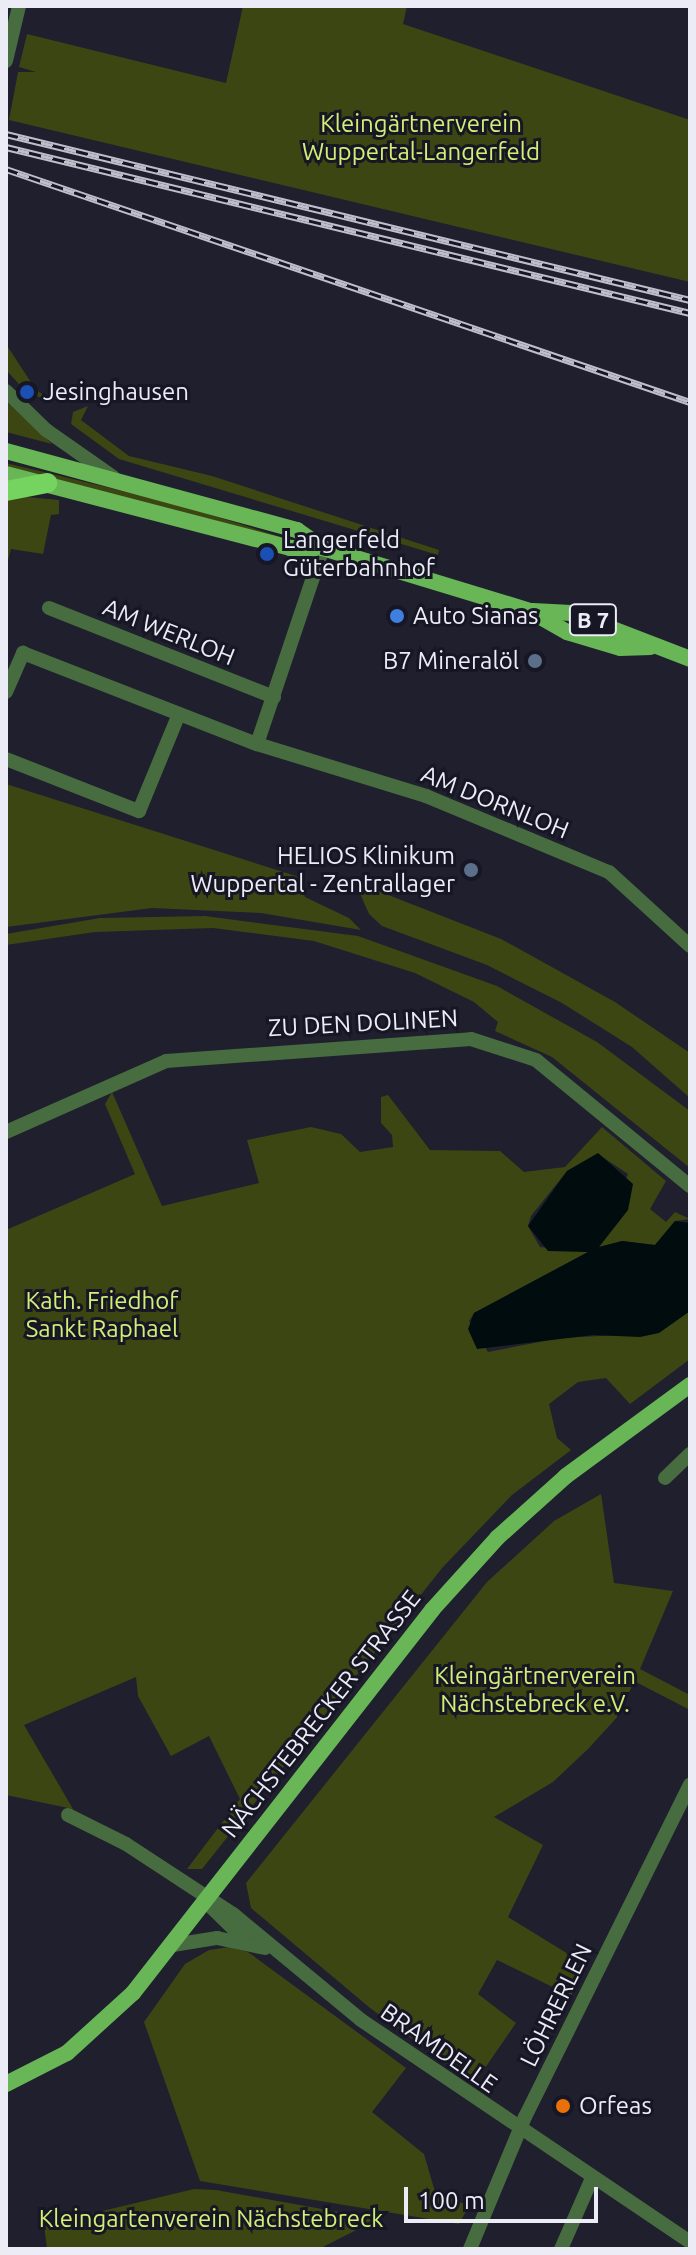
<!DOCTYPE html>
<html>
<head>
<meta charset="utf-8">
<style>
  body { margin:0 }
  #map { position:relative; width:696px; height:2255px; overflow:hidden; background:#1f1f2e; font-family:Ubuntu,sans-serif }
  div>[style] { position:absolute }
  [style*='--x'] { left:calc(var(--x)*1px); top:calc(var(--y)*1px); width:calc(var(--w)*1px); rotate:calc(var(--a)*1deg) }
  .green>* { inset:0; background:#3b4613 }
  .water>* { inset:0; background:#000c0e }
  .minor>* { height:14px; margin:-7px; padding:0 7px; transform-origin:7px; border-radius:7px; background:#476c3f }
  .major>* { height:16px; margin:-8px; padding:0 8px; transform-origin:8px; border-radius:8px; background:#68b656 }
  .highway>* { height:20px; margin:-10px; padding:0 10px; transform-origin:10px; border-radius:10px; background:#74d45f }
  .rail>* { height:7px; margin-top:-3.5px; transform-origin:0; background:repeating-linear-gradient(90deg,#161624 0 12px,#bfbfcb 0 24px); box-sizing:border-box; border-block:2px solid #bfbfcb }
  .dots>* { width:22px; height:22px; translate:-50% -50%; box-sizing:border-box; border:4px solid #161624; border-radius:50% }
  span { translate:-50% -50%; white-space:nowrap; text-align:center; line-height:1.15; -webkit-text-stroke:6px #161624; paint-order:stroke }
  .shield-label span { padding:2px 6px; background:#161624; border:2px solid; border-radius:6px; -webkit-text-stroke-width:0 }
  .shield-label { font-size:22px; color:#ececf7; font-weight:700 }
  .park-label { font-size:24px; color:#d1ee76 }
  .poi-label { font-size:24px; color:#ececf7 }
  .left { translate:0 -50%; text-align:left }
  .right { translate:-100% -50%; text-align:right }
  .street-label { font-size:24px; color:#ececf7 }
  .frame { position:absolute; inset:0; border:8px solid #ececf7; pointer-events:none }
  .scale { position:absolute; left:404px; top:2187px; width:194px; height:36px; box-sizing:border-box; border:4px solid #ececf7; border-top:0; padding-left:10px; font-size:24px; line-height:28px; white-space:nowrap; color:#ececf7; -webkit-text-stroke:6px #161624; paint-order:stroke }
</style>
</head>
<body>
<div id="map">
  <div class="green">
    <i style="clip-path:polygon(243px 6px,407px 6px,403px 24px,690px 120px,690px 282px,9px 120px,18px 72px,36px 72px,19px 67px,27px 34px,226px 83px)"></i>
    <i style="clip-path:polygon(6px 344px,36px 390px,50px 399px,29px 395px,6px 370px)"></i>
    <i style="clip-path:polygon(6px 401px,42px 435px,52px 444px,6px 432px)"></i>
    <i style="clip-path:polygon(88px 406px,81px 420px,129px 456px,212px 476px,439px 550px,438px 555px,119px 459px,71px 424px,73px 412px)"></i>
    <i style="clip-path:polygon(6px 463px,177px 504px,297px 542px,6px 467px)"></i>
    <i style="clip-path:polygon(16px 496px,59px 500px,59px 514px,51px 515px,43px 554px,11px 549px,6px 568px,6px 499px)"></i>
    <i style="clip-path:polygon(6px 784px,299px 877px,305px 897px,349px 918px,361px 930px,261px 913px,152px 908px,6px 927px)"></i>
    <i style="clip-path:polygon(355px 882px,501px 939px,615px 1002px,690px 1053px,690px 1098px,632px 1047px,562px 1003px,487px 965px,382px 926px,369px 914px)"></i>
    <i style="clip-path:polygon(205px 916px,358px 936px,497px 986px,597px 1042px,690px 1111px,690px 1168px,552px 1057px,495px 1031px,498px 1022px,474px 1002px,415px 973px,314px 941px,213px 928px,95px 932px,6px 945px,6px 934px,100px 918px)"></i>
    <i style="clip-path:polygon(112px 1092px,162px 1206px,259px 1183px,247px 1140px,311px 1127px,341px 1134px,360px 1152px,393px 1147px,392px 1135px,381px 1123px,381px 1097px,388px 1095px,430px 1150px,500px 1151px,524px 1172px,565px 1167px,602px 1127px,666px 1181px,650px 1209px,666px 1222px,675px 1212px,690px 1219px,675px 1221px,655px 1245px,622px 1241px,599px 1247px,628px 1174px,598px 1154px,567px 1171px,531px 1216px,528px 1226px,540px 1247px,588px 1252px,474px 1313px,469px 1321px,488px 1352px,560px 1338px,658px 1333px,690px 1311px,690px 1359px,630px 1404px,606px 1378px,578px 1382px,549px 1404px,557px 1438px,571px 1450px,512px 1495px,443px 1567px,202px 1869px,187px 1869px,240px 1799px,209px 1736px,171px 1756px,138px 1696px,136px 1677px,24px 1725px,73px 1809px,6px 1795px,6px 1230px,135px 1174px,105px 1104px)"></i>
    <i style="clip-path:polygon(601px 1494px,614px 1583px,673px 1591px,640px 1669px,690px 1695px,690px 1710px,634px 1681px,620px 1714px,588px 1749px,553px 1782px,494px 1817px,543px 1845px,508px 1917px,586px 1965px,571px 1996px,497px 1960px,478px 1994px,516px 2023px,474px 2084px,370px 2008px,251px 1908px,246px 1883px,487px 1582px,554px 1521px)"></i>
    <i style="clip-path:polygon(229px 1947px,248px 1952px,406px 2068px,372px 2112px,424px 2154px,435px 2192px,469px 2206px,459px 2224px,200px 2181px,144px 2022px,185px 1964px,209px 1950px)"></i>
    <i style="clip-path:polygon(194px 2189px,216px 2190px,378px 2219px,319px 2249px,47px 2249px,44px 2225px)"></i>
  </div>
  <div class="water">
    <i style="clip-path:polygon(598px 1153px,633px 1184px,628px 1210px,599px 1247px,622px 1241px,655px 1245px,675px 1221px,690px 1223px,690px 1311px,659px 1333px,640px 1337px,593px 1335px,477px 1349px,468px 1329px,474px 1313px,588px 1252px,548px 1251px,528px 1226px,567px 1171px)"></i>
  </div>
  <div class="minor">
    <i style="--x:6;--y:61;--w:57;--a:-76.7"></i>
    <i style="--x:6;--y:391;--w:56;--a:44.3"></i>
    <i style="--x:46;--y:430;--w:82;--a:35"></i>
    <i style="--x:49;--y:608;--w:242;--a:21.6"></i>
    <i style="--x:6;--y:692;--w:43;--a:-66.4"></i>
    <i style="--x:23;--y:653;--w:251;--a:21.3"></i>
    <i style="--x:257;--y:744;--w:207;--a:-71.4"></i>
    <i style="--x:257;--y:744;--w:177;--a:17.1"></i>
    <i style="--x:426;--y:796;--w:198;--a:22.6"></i>
    <i style="--x:609;--y:872;--w:110;--a:42.4"></i>
    <i style="--x:6;--y:759;--w:143;--a:21.4"></i>
    <i style="--x:139;--y:811;--w:105;--a:-67.6"></i>
    <i style="--x:6;--y:1132;--w:175;--a:-23.9"></i>
    <i style="--x:166;--y:1061;--w:306;--a:-4.1"></i>
    <i style="--x:471;--y:1039;--w:68;--a:17.9"></i>
    <i style="--x:536;--y:1060;--w:199;--a:39.3"></i>
    <i style="--x:665;--y:1478;--w:35;--a:-44"></i>
    <i style="--x:68;--y:1815;--w:65;--a:26.6"></i>
    <i style="--x:126;--y:1844;--w:128;--a:33.2"></i>
    <i style="--x:233;--y:1914;--w:166;--a:39.6"></i>
    <i style="--x:361;--y:2020;--w:397;--a:34"></i>
    <i style="--x:208;--y:1904;--w:50;--a:44.2"></i>
    <i style="--x:173;--y:1945;--w:45;--a:-9"></i>
    <i style="--x:217;--y:1938;--w:49;--a:11.8"></i>
    <i style="--x:470;--y:2249;--w:143;--a:-67.4"></i>
    <i style="--x:525;--y:2117;--w:371;--a:-63.6"></i>
    <i style="--x:561;--y:2249;--w:77;--a:-66.4"></i>
  </div>
  <div class="major">
    <i style="--x:6;--y:451;--w:302;--a:15.2"></i>
    <i style="--x:297;--y:530;--w:32;--a:35"></i>
    <i style="--x:6;--y:474;--w:293;--a:14.6"></i>
    <i style="--x:290;--y:548;--w:33;--a:0"></i>
    <i style="--x:323;--y:548;--w:216;--a:16.9"></i>
    <i style="--x:530;--y:611;--w:43;--a:29.6"></i>
    <i style="--x:567;--y:632;--w:55;--a:16.8"></i>
    <i style="--x:620;--y:648;--w:31;--a:-2"></i>
    <i style="--x:533;--y:611;--w:38;--a:3"></i>
    <i style="--x:571;--y:613;--w:128;--a:21.1"></i>
    <i style="--x:6;--y:2084;--w:68;--a:-26.9"></i>
    <i style="--x:67;--y:2053;--w:89;--a:-42.3"></i>
    <i style="--x:133;--y:1993;--w:486;--a:-52"></i>
    <i style="--x:432;--y:1610;--w:97;--a:-47.9"></i>
    <i style="--x:497;--y:1538;--w:93;--a:-41.9"></i>
    <i style="--x:566;--y:1476;--w:154;--a:-36.3"></i>
  </div>
  <div class="highway">
    <i style="--x:6;--y:491;--w:42;--a:-11"></i>
  </div>
  <div class="rail">
    <i style="--x:6;--y:134;--w:704;--a:13.64"></i>
    <i style="--x:6;--y:147;--w:704;--a:13.64"></i>
    <i style="--x:6;--y:169;--w:723;--a:18.81"></i>
  </div>
  <div class="dots">
    <i style="left:27px;top:392px;background:#1a4fb4"></i>
    <i style="left:267px;top:554px;background:#1a4fb4"></i>
    <i style="left:397px;top:616px;background:#3f7fe0"></i>
    <i style="left:535px;top:661px;background:#5c6f8a"></i>
    <i style="left:471px;top:870px;background:#5c6f8a"></i>
    <i style="left:563px;top:2106px;background:#e8710a"></i>
  </div>
  <div class="shield-label">
    <span style="left:593px;top:620px">B 7</span>
  </div>
  <div class="park-label">
    <span style="left:421px;top:138px">Kleingärtnerverein<br>Wuppertal-Langerfeld</span>
    <span style="left:102px;top:1315px">Kath. Friedhof<br>Sankt Raphael</span>
    <span style="left:535px;top:1690px">Kleingärtnerverein<br>Nächstebreck e.V.</span>
    <span style="left:211px;top:2219px">Kleingartenverein Nächstebreck</span>
  </div>
  <div class="poi-label">
    <span class="left" style="left:43px;top:392px">Jesinghausen</span>
    <span class="left" style="left:283px;top:554px">Langerfeld<br>Güterbahnhof</span>
    <span class="left" style="left:413px;top:616px">Auto Sianas</span>
    <span class="right" style="left:519px;top:661px">B7 Mineralöl</span>
    <span class="right" style="left:455px;top:870px">HELIOS Klinikum<br>Wuppertal - Zentrallager</span>
    <span class="left" style="left:579px;top:2106px">Orfeas</span>
  </div>
  <div class="street-label">
    <span style="left:169px;top:632px;rotate:22deg">AM WERLOH</span>
    <span style="left:495px;top:802px;rotate:22deg">AM DORNLOH</span>
    <span style="left:363px;top:1023px;rotate:-3deg">ZU DEN DOLINEN</span>
    <span style="left:321px;top:1714px;rotate:-52deg">NÄCHSTEBRECKER STRASSE</span>
    <span style="left:556px;top:2005px;rotate:-64deg">LÖHRERLEN</span>
    <span style="left:439px;top:2048px;rotate:35deg">BRAMDELLE</span>
  </div>
  <div class="frame"></div>
  <div class="scale">100 m</div>
</div>
</body>
</html>
